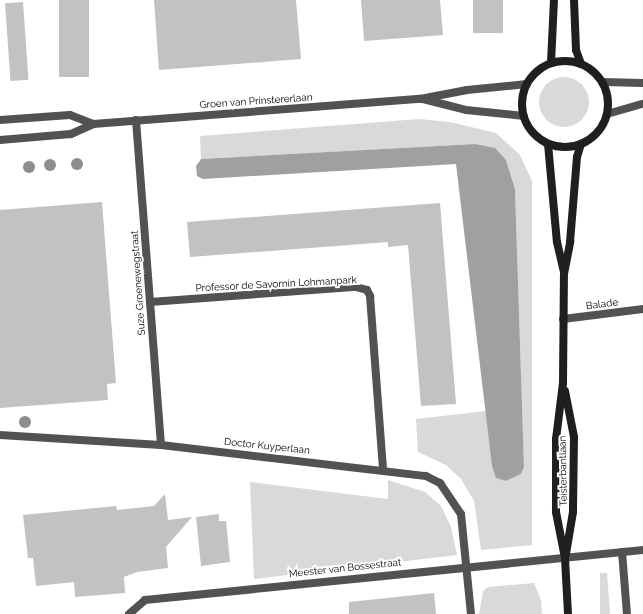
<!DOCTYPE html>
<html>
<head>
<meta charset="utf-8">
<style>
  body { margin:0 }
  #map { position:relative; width:643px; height:614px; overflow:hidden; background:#fff; font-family:Raleway,sans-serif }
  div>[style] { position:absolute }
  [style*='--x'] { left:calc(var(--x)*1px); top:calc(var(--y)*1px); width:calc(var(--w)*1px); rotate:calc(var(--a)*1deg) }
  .green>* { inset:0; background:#d9d9d9 }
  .round { border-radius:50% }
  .water>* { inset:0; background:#a0a0a0 }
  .building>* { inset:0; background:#c2c2c2; transform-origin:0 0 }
  .street>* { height:8px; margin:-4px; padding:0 4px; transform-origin:4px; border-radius:4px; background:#525252 }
  .secondary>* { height:8px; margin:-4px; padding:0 4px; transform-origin:4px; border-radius:4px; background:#1f1f1f }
  .secondary>.ring { margin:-4px; padding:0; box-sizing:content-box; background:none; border:8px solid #1f1f1f; border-radius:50% }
  .trees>* { width:12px; height:12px; margin:-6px; border-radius:50%; background:#8d8d8d }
  span { translate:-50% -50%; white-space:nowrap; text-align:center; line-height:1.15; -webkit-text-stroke:4px #fff; paint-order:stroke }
  .street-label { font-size:10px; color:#000 }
</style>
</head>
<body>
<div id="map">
  <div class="green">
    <i class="round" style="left:539px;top:77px;width:50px;height:50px"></i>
    <i style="clip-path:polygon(419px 119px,450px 122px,496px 133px,520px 155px,532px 181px,532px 545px,481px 550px,474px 501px,461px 479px,446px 465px,418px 452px,416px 419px,486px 411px,496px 478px,506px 481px,521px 474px,524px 467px,515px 189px,506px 160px,475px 144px,201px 159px,200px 136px)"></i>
    <i style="clip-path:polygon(388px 480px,425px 492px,441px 506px,451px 527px,457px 555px,254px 579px,250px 482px,388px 499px)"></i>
    <i style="clip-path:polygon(600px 573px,607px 573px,610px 614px,600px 614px)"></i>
    <i style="clip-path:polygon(534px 583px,541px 600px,542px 614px,479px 614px,483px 591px,488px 587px)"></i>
  </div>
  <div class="water">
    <i style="clip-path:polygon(475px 144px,495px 148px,506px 160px,515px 189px,524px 467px,521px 474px,506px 481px,496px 478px,492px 466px,456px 164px,203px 179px,197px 176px,196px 166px,201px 159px)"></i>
  </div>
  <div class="building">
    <i style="left:59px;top:0;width:30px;height:77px"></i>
    <i style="clip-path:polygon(154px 0,296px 0,301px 59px,159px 70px)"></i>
    <i style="clip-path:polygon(361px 0,440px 0,443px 35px,364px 41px)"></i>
    <i style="left:473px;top:0;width:30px;height:33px"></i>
    <i style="left:23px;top:2px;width:78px;height:18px;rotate:86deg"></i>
    <i style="clip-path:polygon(102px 202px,116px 383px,107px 384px,108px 400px,0 408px,0 210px)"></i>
    <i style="clip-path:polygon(440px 203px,456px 404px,421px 406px,408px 245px,388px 247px,388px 242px,190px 257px,187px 222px)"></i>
    <i style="clip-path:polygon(165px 494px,168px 520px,192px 517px,166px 547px,168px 568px,137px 572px,124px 577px,125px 593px,75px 597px,74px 582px,36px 586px,33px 558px,28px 558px,23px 515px,116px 506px,117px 510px,154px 506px)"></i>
    <i style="clip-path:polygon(219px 514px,219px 521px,226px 521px,230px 562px,201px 566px,196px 517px)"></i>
    <i style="clip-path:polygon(434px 593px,436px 614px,349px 614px,349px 602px)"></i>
  </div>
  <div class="street">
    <i style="--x:602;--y:82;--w:41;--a:1.4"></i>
    <i style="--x:423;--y:99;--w:44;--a:14.3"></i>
    <i style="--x:466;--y:110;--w:58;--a:5.9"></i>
    <i style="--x:607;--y:114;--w:37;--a:-16"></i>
    <i style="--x:0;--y:120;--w:70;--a:-4.1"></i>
    <i style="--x:70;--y:115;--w:25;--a:21"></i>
    <i style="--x:136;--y:120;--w:326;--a:85.6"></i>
    <i style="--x:0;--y:140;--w:71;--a:-4.8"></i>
    <i style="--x:71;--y:134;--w:24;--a:-24"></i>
    <i style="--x:93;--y:124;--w:328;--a:-4.4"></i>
    <i style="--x:420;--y:99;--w:48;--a:-10.8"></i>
    <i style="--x:467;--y:90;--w:60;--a:-5.7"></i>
    <i style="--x:150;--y:302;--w:207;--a:-4.2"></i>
    <i style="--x:356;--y:287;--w:11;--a:15"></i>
    <i style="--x:367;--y:290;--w:7;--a:63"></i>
    <i style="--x:370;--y:296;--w:173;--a:85.7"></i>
    <i style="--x:563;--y:319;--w:81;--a:-7.1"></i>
    <i style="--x:0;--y:435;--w:161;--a:3.6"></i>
    <i style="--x:161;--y:445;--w:267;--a:6.7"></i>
    <i style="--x:426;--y:476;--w:16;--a:27"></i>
    <i style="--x:440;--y:483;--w:37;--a:56"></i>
    <i style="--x:461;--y:514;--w:100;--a:84.3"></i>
    <i style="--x:622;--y:552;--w:62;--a:85.4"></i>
    <i style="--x:129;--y:614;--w:21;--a:-41"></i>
    <i style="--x:145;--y:600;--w:501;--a:-5.73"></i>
  </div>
  <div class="secondary">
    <i style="--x:574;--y:0;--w:50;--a:87.7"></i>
    <i style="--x:576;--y:50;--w:15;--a:70"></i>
    <i class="ring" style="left:522px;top:61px;width:78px;height:78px"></i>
    <i style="--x:551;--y:63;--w:63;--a:-87.3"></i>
    <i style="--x:548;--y:144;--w:98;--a:84.8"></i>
    <i style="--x:557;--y:242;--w:28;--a:77"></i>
    <i style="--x:565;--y:391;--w:47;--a:78.9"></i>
    <i style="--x:574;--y:437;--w:75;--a:90.8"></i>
    <i style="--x:573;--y:512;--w:43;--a:99.5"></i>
    <i style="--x:568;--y:614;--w:56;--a:-93.1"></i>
    <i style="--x:565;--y:558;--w:47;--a:-101.1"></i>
    <i style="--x:556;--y:512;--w:73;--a:-90"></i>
    <i style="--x:556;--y:439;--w:56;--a:-82.9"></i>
    <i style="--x:563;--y:383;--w:109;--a:-89.5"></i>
    <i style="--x:564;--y:274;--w:33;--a:-79"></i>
    <i style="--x:570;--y:242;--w:85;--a:-85.3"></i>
    <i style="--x:577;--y:157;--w:14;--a:-73"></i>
  </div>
  <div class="trees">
    <i style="left:77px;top:164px"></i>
    <i style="left:50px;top:165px"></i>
    <i style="left:29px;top:167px"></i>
    <i style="left:25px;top:422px"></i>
  </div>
  <div class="street-label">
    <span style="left:256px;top:101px;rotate:-4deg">Groen van Prinstererlaan</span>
    <span style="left:138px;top:283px;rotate:-94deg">Suze Groenewegstraat</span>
    <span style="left:276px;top:284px;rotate:-3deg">Professor de Savornin Lohmanpark</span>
    <span style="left:602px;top:304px;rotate:-7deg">Balade</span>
    <span style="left:267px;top:446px;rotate:6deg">Doctor Kuyperlaan</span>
    <span style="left:563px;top:471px;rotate:-91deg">Teisterbantlaan</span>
    <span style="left:345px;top:568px;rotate:-6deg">Meester van Bossestraat</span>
  </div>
</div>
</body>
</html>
